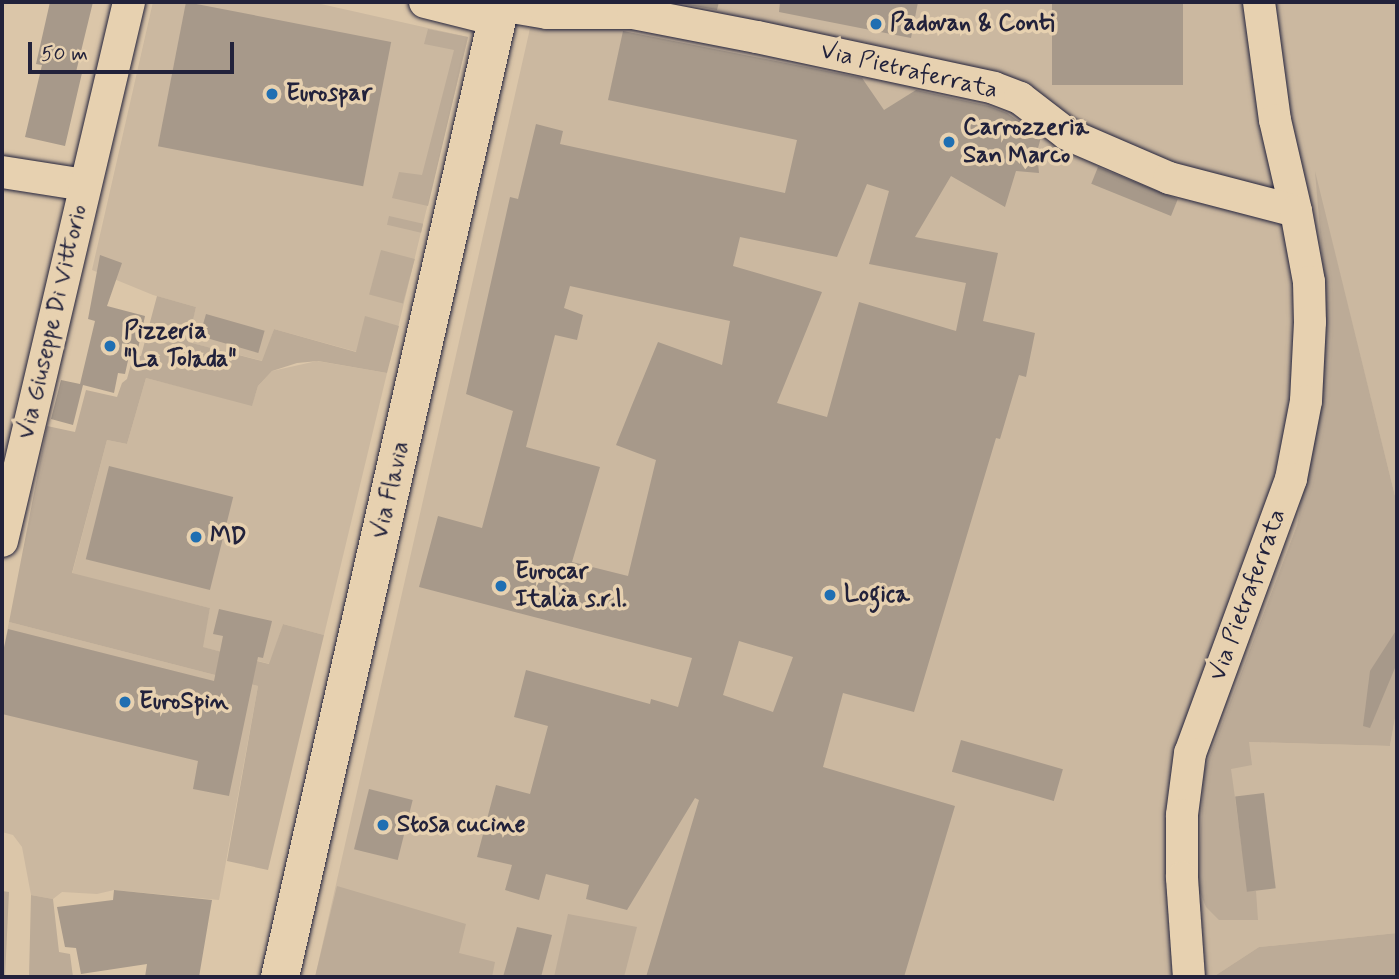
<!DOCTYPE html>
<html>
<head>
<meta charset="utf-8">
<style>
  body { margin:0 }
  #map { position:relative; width:1399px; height:979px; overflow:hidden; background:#dbc6a9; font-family:Mynerve,sans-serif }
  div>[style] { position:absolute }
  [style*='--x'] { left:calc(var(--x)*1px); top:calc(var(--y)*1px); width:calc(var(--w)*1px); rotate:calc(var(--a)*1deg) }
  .built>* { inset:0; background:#cbb8a0 }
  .green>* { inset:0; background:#bcab97; transform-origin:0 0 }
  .building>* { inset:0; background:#a7998a; transform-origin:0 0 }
  .roads { filter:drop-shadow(0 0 2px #22223b) drop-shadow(0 0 2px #22223b) }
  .minor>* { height:32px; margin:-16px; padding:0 16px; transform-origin:16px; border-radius:16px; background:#e7d1b0 }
  .major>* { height:38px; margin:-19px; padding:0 19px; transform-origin:19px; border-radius:19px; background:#e7d1b0 }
  .dots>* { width:19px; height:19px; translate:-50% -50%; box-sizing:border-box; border:4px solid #e7d1b0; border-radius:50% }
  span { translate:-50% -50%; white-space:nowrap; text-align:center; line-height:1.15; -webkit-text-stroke:7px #e7d1b0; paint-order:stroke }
  .poi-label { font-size:24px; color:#22223b; font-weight:700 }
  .left { translate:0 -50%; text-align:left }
  .street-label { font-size:24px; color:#22223b }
  .frame { position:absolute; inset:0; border:4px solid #22223b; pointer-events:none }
  .scale { position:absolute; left:28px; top:42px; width:206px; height:32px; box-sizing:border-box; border:4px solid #22223b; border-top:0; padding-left:9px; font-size:21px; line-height:24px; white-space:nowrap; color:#22223b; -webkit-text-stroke:5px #e7d1b0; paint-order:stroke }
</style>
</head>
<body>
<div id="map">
  <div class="built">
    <i style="clip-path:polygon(153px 2px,312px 2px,468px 37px,390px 361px,274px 329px,263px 361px,187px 342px,196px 307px,153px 295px,92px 270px)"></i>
    <i style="clip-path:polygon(536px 2px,1397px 2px,1397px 504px,1316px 178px,1324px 281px,1323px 380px,1309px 472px,1297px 525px,1204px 771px,1206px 907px,1255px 891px,1248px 892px,1230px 768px,1249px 742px,1390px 746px,1397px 707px,1397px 933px,1259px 947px,1213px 977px,315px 977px)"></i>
    <i style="clip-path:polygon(317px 361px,387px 373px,324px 635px,283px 624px,270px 664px,202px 647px,210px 608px,72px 574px,107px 440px,127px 444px,146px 378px,252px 405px,258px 386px,272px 371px)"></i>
    <i style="clip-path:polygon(9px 622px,258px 686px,219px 900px,114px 890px,97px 894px,62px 892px,53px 899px,31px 895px,22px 847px,13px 835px,2px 832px,2px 657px)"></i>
  </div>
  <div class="green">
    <i style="clip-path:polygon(428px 29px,468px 37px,428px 206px,392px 198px,399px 172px,422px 175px,454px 50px,424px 44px)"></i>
    <i style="clip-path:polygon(1315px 171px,1397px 504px,1397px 707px,1390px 746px,1249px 742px,1252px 765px,1231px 769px,1248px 891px,1256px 891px,1258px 920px,1219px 920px,1206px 907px,1198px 887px,1204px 771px,1297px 525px,1323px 380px,1324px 281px)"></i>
    <i style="left:389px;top:216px;width:35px;height:9px;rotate:13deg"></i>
    <i style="left:381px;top:250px;width:35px;height:46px;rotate:15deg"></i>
    <i style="clip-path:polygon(157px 296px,196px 307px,188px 342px,262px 361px,274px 329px,356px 352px,365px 316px,399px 326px,387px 373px,318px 361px,297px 363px,272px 371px,258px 386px,252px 406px,146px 378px,127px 444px,107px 440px,72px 573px,210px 608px,203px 647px,269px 664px,283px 624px,324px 635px,268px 870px,227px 861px,258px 686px,9px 622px,47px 426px,75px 432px,86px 390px,117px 397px,122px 383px,127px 379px,133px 357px,141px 356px)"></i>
    <i style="clip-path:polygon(337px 886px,466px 924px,459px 953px,495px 962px,492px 977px,315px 977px)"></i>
    <i style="clip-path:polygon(2px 891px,9px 892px,5px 977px,2px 977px)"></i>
    <i style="clip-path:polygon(31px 895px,53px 899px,59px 952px,70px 954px,73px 977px,29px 977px)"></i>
    <i style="clip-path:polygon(568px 914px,637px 927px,624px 977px,554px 977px)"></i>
    <i style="clip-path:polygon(1397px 933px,1397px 977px,1213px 977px,1259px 947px)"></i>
  </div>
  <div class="building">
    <i style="clip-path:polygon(50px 2px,93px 2px,76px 72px,82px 73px,65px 146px,25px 137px,42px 65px,36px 64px)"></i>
    <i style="left:186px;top:2px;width:209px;height:147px;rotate:11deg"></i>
    <i style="clip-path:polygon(672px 2px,719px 2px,717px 10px)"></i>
    <i style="clip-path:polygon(780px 2px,918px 2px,911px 38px,779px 12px)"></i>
    <i style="left:1052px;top:2px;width:131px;height:83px"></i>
    <i style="clip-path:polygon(evenodd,623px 31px,862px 78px,884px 110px,916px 90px,989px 106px,1007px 113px,1041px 137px,1037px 152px,1039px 173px,1016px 171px,1005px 207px,951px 176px,915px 237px,998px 253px,983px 321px,1035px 333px,1026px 377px,1019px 375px,1000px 439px,996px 438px,914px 712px,843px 693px,823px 767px,955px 806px,904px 977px,646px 977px,699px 800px,695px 798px,627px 910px,586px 899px,589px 885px,546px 874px,539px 900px,505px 890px,512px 865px,477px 857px,496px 785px,530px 794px,548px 726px,514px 717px,526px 670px,650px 704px,651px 699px,678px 707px,692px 658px,419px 587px,438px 516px,482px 528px,513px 411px,466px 394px,510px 197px,518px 199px,536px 124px,563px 131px,560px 144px,785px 193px,797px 140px,608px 100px,623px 31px,867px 184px,889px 191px,869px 264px,966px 283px,956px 331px,859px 302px,827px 417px,777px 403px,822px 292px,733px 266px,740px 237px,837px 257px,867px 184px,623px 31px,570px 286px,730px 321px,722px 365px,658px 342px,632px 405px,616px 445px,656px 460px,628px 576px,572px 562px,600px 467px,526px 447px,555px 335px,577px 340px,583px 315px,564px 308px,570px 286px,623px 31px,739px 641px,793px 657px,773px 712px,723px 695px,739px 641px)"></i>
    <i style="left:1098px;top:167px;width:86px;height:18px;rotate:22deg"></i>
    <i style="clip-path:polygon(100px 255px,122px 263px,107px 306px,145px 316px,138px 349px,131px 347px,125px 374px,118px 373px,114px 393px,83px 385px,73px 425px,51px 419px,61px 380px,80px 384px,95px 321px,88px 319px)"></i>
    <i style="left:206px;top:314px;width:61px;height:23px;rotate:16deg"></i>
    <i style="left:109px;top:466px;width:128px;height:96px;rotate:14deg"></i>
    <i style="clip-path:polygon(219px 609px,272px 621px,263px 658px,258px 657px,229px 796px,193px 789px,198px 761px,2px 714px,2px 657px,8px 629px,214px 681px,223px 636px,213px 634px)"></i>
    <i style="clip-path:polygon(1397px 629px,1397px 663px,1370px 728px,1363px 726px,1370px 671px)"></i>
    <i style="left:961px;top:740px;width:106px;height:33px;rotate:16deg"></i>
    <i style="left:369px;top:789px;width:45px;height:62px;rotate:14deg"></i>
    <i style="left:1264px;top:793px;width:96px;height:29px;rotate:83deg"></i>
    <i style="clip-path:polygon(114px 890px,212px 900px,199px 977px,145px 977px,147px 964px,81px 974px,76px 948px,65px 947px,57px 907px,113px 900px)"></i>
    <i style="clip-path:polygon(517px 927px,552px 935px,541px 977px,503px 977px)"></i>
  </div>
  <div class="roads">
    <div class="minor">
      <i style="--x:425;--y:2;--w:74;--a:14"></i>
      <i style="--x:1259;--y:2;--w:119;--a:82.3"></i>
      <i style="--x:1275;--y:120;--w:93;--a:77"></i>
      <i style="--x:500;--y:5;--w:48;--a:9.7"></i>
      <i style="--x:547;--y:13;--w:86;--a:0"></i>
      <i style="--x:633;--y:13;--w:126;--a:11"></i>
      <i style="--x:757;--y:37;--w:242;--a:12.1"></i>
      <i style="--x:994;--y:88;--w:28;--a:21"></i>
      <i style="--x:1020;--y:98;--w:59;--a:37.5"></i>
      <i style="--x:1067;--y:134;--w:111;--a:23.3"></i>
      <i style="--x:1169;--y:178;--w:131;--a:14.6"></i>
      <i style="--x:1296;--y:211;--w:72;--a:79.6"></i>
      <i style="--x:1309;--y:282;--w:40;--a:88.6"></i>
      <i style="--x:1310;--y:322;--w:79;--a:92.9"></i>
      <i style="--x:1306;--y:401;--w:79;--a:100.9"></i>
      <i style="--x:1291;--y:479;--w:292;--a:110.2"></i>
      <i style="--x:1190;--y:753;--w:63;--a:97.4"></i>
      <i style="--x:1182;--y:815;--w:63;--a:90"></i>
      <i style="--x:1182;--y:878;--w:99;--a:86"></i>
      <i style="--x:2;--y:172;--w:84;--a:8.9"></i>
      <i style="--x:2;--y:541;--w:554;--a:-76.74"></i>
    </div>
    <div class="major">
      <i style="--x:280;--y:977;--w:1000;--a:-77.23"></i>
    </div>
  </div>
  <div class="dots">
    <i style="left:876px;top:24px;background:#1f6fb2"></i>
    <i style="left:272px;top:94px;background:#1f6fb2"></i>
    <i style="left:949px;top:142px;background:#1f6fb2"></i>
    <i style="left:110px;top:346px;background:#1f6fb2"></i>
    <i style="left:196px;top:537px;background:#1f6fb2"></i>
    <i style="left:501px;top:586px;background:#1f6fb2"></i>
    <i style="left:830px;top:595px;background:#1f6fb2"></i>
    <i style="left:125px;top:702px;background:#1f6fb2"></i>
    <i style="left:383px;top:825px;background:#1f6fb2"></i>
  </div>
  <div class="poi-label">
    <span class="left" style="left:890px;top:24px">Padovan &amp; Conti</span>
    <span class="left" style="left:286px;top:94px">Eurospar</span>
    <span class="left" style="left:963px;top:142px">Carrozzeria<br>San Marco</span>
    <span class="left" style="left:124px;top:346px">Pizzeria<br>"La Tolada"</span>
    <span class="left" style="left:210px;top:537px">MD</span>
    <span class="left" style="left:515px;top:586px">Eurocar<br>Italia s.r.l.</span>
    <span class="left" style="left:844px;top:595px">Logica</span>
    <span class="left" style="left:139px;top:702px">EuroSpin</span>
    <span class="left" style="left:397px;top:825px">Stosa cucine</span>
  </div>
  <div class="street-label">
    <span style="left:909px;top:71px;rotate:13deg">Via Pietraferrata</span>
    <span style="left:53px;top:322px;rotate:-77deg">Via Giuseppe Di Vittorio</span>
    <span style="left:391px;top:490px;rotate:-77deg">Via Flavia</span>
    <span style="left:1248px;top:595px;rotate:-70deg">Via Pietraferrata</span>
  </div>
  <div class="frame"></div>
  <div class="scale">50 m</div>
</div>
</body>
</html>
